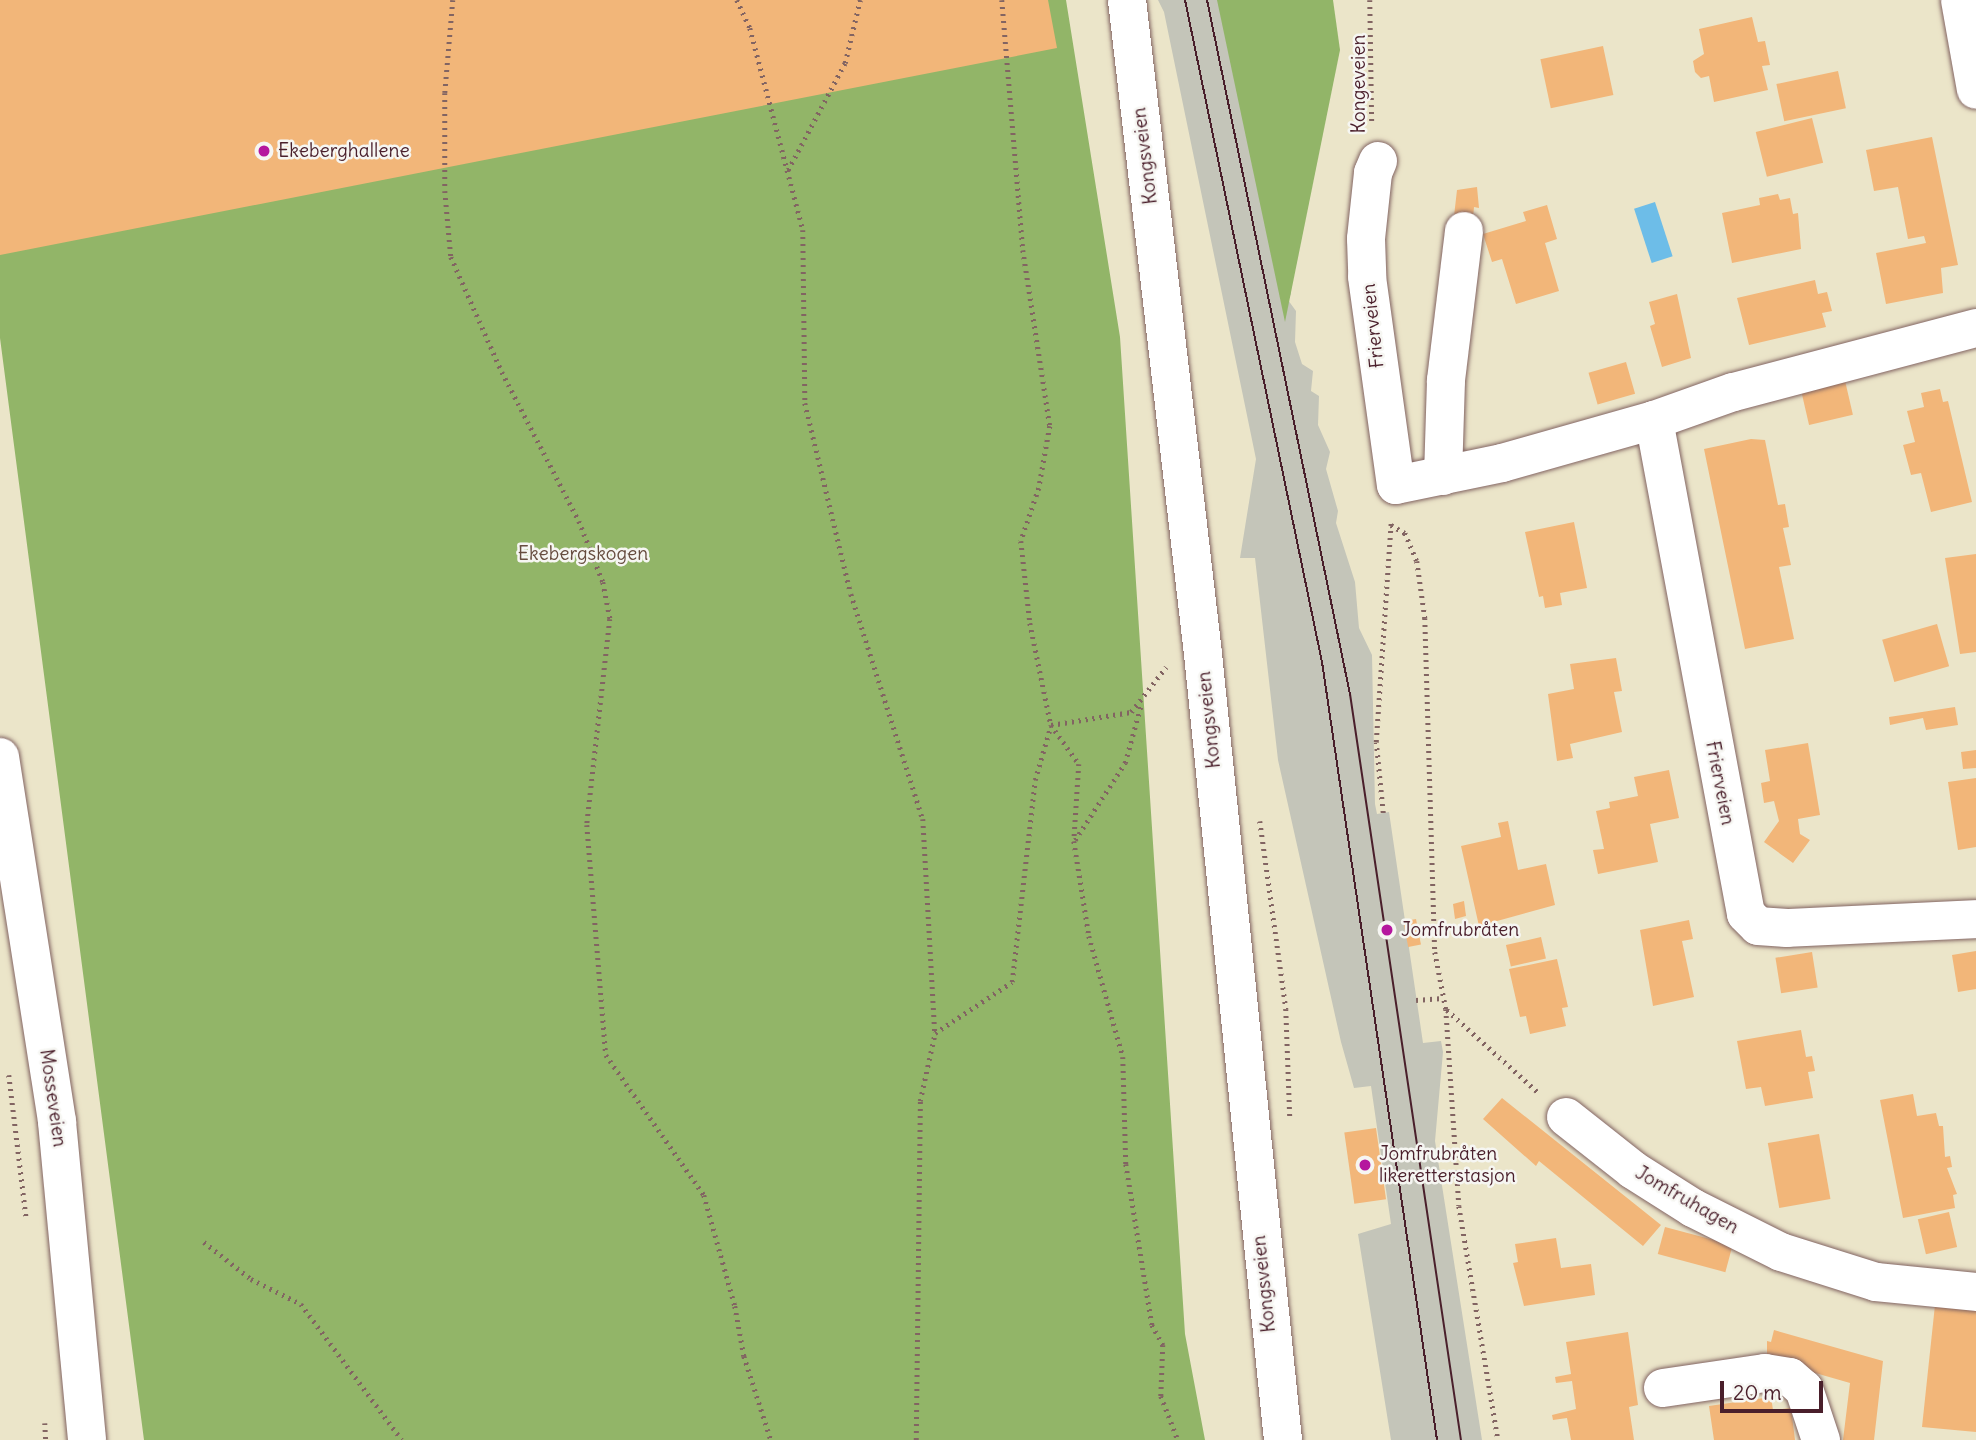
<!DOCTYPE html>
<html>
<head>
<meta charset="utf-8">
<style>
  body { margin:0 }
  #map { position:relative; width:1976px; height:1440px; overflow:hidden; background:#ebe5c9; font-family:Delius,sans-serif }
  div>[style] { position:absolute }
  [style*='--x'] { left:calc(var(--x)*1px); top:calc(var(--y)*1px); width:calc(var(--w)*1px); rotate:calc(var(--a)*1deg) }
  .industrial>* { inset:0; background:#c4c5b9 }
  .forest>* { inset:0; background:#92b568 }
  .water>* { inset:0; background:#6dbde8; transform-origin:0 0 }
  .building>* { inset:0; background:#f2b679; transform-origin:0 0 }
  .path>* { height:4.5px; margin-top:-2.25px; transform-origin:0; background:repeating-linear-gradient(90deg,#826462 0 2px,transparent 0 7px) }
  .roads { filter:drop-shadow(0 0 2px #826462) drop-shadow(0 0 2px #826462) }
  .minor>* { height:38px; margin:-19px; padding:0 19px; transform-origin:19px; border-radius:19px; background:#fff }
  .major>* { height:38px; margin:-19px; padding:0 19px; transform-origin:19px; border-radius:19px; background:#fff }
  .highway>* { height:38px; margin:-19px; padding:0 19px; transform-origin:19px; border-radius:19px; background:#fff }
  .tram>* { height:2px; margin:-1px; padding:0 1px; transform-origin:1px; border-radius:1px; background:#4a1f2b }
  .dots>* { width:19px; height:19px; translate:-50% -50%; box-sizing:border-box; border:4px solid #f6f6f2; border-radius:50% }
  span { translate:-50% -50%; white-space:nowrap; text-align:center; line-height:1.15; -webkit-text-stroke:5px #f6f6f2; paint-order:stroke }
  .street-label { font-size:19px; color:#4a1f2b }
  .poi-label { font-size:19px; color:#4a1f2b }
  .left { translate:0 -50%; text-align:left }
  .park-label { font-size:19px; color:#664c3e }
  .scale { position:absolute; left:1720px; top:1381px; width:103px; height:32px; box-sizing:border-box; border:4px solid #4a1f2b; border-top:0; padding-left:9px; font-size:21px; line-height:24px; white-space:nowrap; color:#4a1f2b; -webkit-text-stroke:5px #f6f6f2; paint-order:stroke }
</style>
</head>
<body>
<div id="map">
  <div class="industrial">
    <i style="clip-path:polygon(1158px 0,1222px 0,1291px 294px,1288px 300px,1296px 311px,1295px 342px,1302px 364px,1313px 371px,1311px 391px,1319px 396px,1318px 425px,1330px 452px,1326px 469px,1338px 511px,1336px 523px,1355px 582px,1359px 628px,1372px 655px,1375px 804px,1377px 814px,1389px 812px,1423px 1043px,1441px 1041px,1443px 1052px,1435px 1141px,1482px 1440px,1391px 1440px,1358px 1234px,1391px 1224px,1371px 1086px,1354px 1088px,1341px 1042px,1278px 760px,1255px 558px,1240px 558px,1256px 459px,1164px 12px)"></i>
  </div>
  <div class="forest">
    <i style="clip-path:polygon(0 0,1066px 0,1120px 337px,1185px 1334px,1205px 1440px,144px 1440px,0 338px)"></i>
    <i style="clip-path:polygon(1217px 0,1333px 0,1340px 50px,1285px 322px)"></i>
  </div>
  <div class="water">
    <i style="left:1655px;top:202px;width:57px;height:22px;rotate:72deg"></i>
  </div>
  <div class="building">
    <i style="clip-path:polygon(0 0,1048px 0,1057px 48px,0 255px)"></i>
    <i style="clip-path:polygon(1752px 17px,1758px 42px,1765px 41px,1770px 65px,1762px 66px,1768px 90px,1714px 102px,1709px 76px,1701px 78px,1695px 72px,1693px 61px,1704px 54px,1699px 29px)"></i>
    <i style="left:1603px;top:46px;width:50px;height:64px;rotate:78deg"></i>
    <i style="left:1838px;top:71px;width:38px;height:63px;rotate:78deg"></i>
    <i style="left:1812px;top:118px;width:46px;height:58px;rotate:76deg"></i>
    <i style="clip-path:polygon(1932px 137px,1958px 265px,1941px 268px,1943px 293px,1886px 304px,1876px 253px,1926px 243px,1924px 236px,1908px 239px,1898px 187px,1874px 191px,1866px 150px)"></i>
    <i style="clip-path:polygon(1477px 187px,1479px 208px,1474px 207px,1472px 228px,1453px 225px,1457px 190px)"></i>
    <i style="clip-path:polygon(1778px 194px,1780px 200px,1790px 198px,1793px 214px,1798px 213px,1801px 249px,1732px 263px,1722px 213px,1760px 205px,1759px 198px)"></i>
    <i style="clip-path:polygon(1547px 205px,1557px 239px,1545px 243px,1559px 291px,1516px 304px,1502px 259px,1492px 262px,1483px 234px,1526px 221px,1523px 212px)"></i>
    <i style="clip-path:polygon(1815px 280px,1818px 294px,1827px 292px,1832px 311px,1822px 313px,1826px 327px,1749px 345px,1737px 298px)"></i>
    <i style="clip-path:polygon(1677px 294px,1691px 358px,1662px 367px,1650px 326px,1655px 324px,1649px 302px)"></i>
    <i style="left:1626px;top:362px;width:33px;height:39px;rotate:74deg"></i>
    <i style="left:1843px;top:372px;width:44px;height:45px;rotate:77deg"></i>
    <i style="clip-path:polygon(1940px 389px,1943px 402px,1948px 401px,1972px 502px,1931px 512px,1921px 473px,1911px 475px,1903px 445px,1915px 442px,1907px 411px,1924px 407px,1921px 393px)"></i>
    <i style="clip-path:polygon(1751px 439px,1765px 440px,1778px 505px,1785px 504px,1789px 527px,1783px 528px,1791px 565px,1779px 567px,1794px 639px,1745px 649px,1704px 449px)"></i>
    <i style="clip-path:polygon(1574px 522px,1587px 588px,1560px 593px,1562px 605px,1545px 608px,1543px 596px,1539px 597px,1525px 532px)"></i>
    <i style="clip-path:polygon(1976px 554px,1976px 652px,1960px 654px,1945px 558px)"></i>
    <i style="left:1937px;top:624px;width:44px;height:57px;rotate:74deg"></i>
    <i style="clip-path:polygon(1616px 658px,1622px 691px,1614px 692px,1622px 732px,1570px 744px,1573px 758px,1557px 761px,1548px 694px,1574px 689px,1570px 664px)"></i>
    <i style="clip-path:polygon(1955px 707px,1958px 725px,1926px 730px,1923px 718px,1890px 725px,1889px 717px)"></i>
    <i style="clip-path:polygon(1808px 743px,1820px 815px,1798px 819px,1800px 834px,1810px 840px,1793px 863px,1764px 842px,1779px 821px,1774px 801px,1764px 803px,1761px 783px,1770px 781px,1765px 750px)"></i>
    <i style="clip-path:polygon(1976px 750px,1976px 768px,1963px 769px,1961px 752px)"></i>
    <i style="clip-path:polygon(1669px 770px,1679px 818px,1650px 824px,1658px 862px,1598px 874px,1593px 850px,1604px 849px,1596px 811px,1610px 808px,1609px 802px,1638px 796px,1634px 777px)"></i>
    <i style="clip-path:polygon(1976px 778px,1976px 847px,1958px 850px,1948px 782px)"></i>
    <i style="clip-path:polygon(1508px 821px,1518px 870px,1546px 864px,1555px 905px,1479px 926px,1461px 846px,1501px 837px,1498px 823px)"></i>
    <i style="clip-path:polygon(1464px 901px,1466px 916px,1455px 919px,1453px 904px)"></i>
    <i style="left:1416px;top:919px;width:26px;height:13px;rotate:79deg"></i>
    <i style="clip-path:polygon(1689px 920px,1693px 939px,1682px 941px,1694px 997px,1653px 1006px,1640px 930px)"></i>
    <i style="left:1541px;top:937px;width:22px;height:36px;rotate:77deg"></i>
    <i style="clip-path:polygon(1976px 951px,1976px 989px,1958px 992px,1952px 955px)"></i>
    <i style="left:1812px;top:952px;width:36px;height:37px;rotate:81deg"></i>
    <i style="clip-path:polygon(1557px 959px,1568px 1007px,1562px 1008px,1566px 1026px,1530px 1034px,1526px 1016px,1520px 1017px,1509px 969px)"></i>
    <i style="clip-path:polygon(1801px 1030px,1806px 1057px,1812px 1056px,1815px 1071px,1808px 1072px,1813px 1098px,1765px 1106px,1761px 1087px,1746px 1089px,1737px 1041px)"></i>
    <i style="clip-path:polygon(1913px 1094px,1917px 1116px,1936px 1113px,1939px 1126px,1943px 1126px,1945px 1157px,1950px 1156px,1952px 1167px,1947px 1168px,1957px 1194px,1953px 1195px,1955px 1208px,1903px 1218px,1880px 1100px)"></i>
    <i style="clip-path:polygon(1502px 1098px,1661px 1225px,1643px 1246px,1539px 1161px,1536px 1166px,1483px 1119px)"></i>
    <i style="left:1376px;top:1128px;width:72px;height:32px;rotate:82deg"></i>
    <i style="left:1819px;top:1134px;width:66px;height:52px;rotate:80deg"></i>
    <i style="left:1949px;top:1212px;width:36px;height:32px;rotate:77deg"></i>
    <i style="left:1665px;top:1227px;width:70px;height:28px;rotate:15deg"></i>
    <i style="clip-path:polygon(1556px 1238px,1561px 1268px,1591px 1264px,1595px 1295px,1524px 1306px,1513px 1263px,1518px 1262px,1515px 1244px)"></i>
    <i style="clip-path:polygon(1935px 1305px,1976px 1309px,1976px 1432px,1922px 1427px)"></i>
    <i style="clip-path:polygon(1774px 1330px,1883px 1361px,1874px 1440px,1843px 1440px,1850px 1383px,1767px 1359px,1767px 1341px,1771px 1342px)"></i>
    <i style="clip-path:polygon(1628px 1332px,1638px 1405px,1629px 1407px,1634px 1440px,1571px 1440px,1567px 1418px,1553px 1420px,1552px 1415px,1576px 1409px,1572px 1381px,1556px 1383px,1555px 1377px,1571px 1374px,1566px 1342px)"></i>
    <i style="clip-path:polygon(1771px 1397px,1773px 1410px,1791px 1408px,1795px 1440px,1714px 1440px,1709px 1406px)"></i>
  </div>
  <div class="path">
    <i style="--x:453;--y:0;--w:93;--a:94.9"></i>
    <i style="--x:445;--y:93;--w:98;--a:90"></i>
    <i style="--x:445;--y:191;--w:66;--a:84.8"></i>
    <i style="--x:451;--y:257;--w:126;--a:66.1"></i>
    <i style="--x:502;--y:372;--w:168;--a:62.7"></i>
    <i style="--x:579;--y:521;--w:66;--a:68.5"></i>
    <i style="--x:603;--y:582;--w:38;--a:79"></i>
    <i style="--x:610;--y:619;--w:207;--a:96.4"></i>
    <i style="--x:587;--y:825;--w:231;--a:85.3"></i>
    <i style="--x:606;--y:1055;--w:171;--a:55"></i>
    <i style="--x:704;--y:1195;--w:115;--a:74.4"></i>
    <i style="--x:735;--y:1306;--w:51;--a:79.8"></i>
    <i style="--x:744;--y:1356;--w:88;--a:72.2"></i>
    <i style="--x:737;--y:0;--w:31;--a:65"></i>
    <i style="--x:750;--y:28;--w:209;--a:75.3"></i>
    <i style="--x:803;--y:230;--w:173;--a:89.3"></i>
    <i style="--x:805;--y:403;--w:196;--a:76.5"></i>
    <i style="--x:851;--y:594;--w:236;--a:72.3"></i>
    <i style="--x:923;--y:819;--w:214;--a:86.8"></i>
    <i style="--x:1002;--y:0;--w:251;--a:85.2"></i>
    <i style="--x:1023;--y:250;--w:178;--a:81.3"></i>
    <i style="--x:1050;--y:426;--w:63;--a:100.1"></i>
    <i style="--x:1039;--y:488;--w:56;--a:108.8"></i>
    <i style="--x:1021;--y:541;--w:82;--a:83.7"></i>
    <i style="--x:1030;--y:623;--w:104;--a:78.4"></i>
    <i style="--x:1051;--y:725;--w:48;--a:54.3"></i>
    <i style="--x:1079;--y:764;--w:77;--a:93.7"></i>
    <i style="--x:1074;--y:841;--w:96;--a:81"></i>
    <i style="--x:1089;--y:936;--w:126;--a:74.3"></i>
    <i style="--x:1123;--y:1057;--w:107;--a:88.4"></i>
    <i style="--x:1126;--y:1164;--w:163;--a:80.8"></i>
    <i style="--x:1152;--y:1325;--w:23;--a:61"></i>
    <i style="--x:1163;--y:1345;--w:51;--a:92.2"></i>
    <i style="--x:1161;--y:1396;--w:47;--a:68.9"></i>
    <i style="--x:1370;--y:0;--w:125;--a:89.1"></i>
    <i style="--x:788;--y:170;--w:121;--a:-62"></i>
    <i style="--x:845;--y:63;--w:65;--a:-76.6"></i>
    <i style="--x:1391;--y:525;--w:16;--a:30"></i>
    <i style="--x:1405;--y:533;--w:30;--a:67"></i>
    <i style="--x:1417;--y:561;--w:58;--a:82"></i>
    <i style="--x:1425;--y:618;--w:334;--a:88.3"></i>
    <i style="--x:1435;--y:952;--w:58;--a:79.1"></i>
    <i style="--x:1446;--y:1009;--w:197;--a:86.2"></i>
    <i style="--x:1459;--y:1206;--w:237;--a:80.5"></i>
    <i style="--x:1383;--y:813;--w:71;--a:-95.6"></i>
    <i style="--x:1376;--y:742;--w:219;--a:-86.1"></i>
    <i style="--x:1260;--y:821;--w:190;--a:82.1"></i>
    <i style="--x:1286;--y:1009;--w:109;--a:87.9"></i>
    <i style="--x:1075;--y:840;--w:92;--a:-57"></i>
    <i style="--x:1125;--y:763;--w:60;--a:-74.6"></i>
    <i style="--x:1416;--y:1000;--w:27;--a:-4"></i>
    <i style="--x:1447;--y:1010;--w:124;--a:42.1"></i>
    <i style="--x:9;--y:1075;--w:142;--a:83.1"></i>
    <i style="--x:204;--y:1242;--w:60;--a:38.2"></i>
    <i style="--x:251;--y:1279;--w:56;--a:26.6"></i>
    <i style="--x:301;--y:1304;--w:169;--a:53.4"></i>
    <i style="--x:45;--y:1423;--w:17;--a:87"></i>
    <i style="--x:916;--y:1440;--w:339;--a:-89.3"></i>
    <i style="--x:920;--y:1101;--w:70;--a:-77.6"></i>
    <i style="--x:935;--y:1033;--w:92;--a:-33.5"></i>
    <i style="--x:1012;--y:982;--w:203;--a:-83.5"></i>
    <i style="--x:1035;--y:780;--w:57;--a:-73.8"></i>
    <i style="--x:1051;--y:725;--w:81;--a:-9.2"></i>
    <i style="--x:1131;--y:712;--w:57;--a:-52.1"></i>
  </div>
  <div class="roads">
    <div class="minor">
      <i style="--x:1960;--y:0;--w:91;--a:79.9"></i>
      <i style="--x:1378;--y:161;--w:13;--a:113"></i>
      <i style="--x:1373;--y:173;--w:66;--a:96.1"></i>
      <i style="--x:1366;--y:239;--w:38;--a:88"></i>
      <i style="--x:1367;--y:277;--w:210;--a:82.1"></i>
      <i style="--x:1396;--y:485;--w:108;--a:-11.7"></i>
      <i style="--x:1502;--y:463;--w:158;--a:-15.8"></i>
      <i style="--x:1976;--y:328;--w:251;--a:165.2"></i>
      <i style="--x:1733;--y:392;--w:84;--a:160.5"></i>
      <i style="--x:1654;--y:420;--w:502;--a:79.45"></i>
      <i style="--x:1746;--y:914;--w:17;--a:45"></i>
      <i style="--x:1758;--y:926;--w:29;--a:4"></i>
      <i style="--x:1787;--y:928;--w:189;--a:-2.7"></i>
      <i style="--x:1443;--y:476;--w:96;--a:-88.2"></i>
      <i style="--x:1446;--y:380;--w:150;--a:-83.1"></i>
      <i style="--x:1566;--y:1117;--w:85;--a:38.3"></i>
      <i style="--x:1633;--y:1170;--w:71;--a:32.3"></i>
      <i style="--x:1693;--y:1208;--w:98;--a:26.6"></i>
      <i style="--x:1781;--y:1252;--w:100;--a:17.5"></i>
      <i style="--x:1876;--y:1282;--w:100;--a:5.7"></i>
      <i style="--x:1663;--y:1388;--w:103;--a:-8.4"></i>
      <i style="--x:1765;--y:1373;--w:25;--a:9"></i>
      <i style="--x:1790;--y:1377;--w:18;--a:41"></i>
      <i style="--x:1804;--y:1389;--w:54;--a:71.6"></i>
    </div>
    <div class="major">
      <i style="--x:1127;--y:0;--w:658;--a:83.37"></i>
      <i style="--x:1203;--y:654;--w:790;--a:84.19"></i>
    </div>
    <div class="highway">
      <i style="--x:0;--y:757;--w:369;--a:81.1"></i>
      <i style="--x:57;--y:1122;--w:319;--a:84.6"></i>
    </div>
  </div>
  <div class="tram">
    <i style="--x:1185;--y:0;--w:676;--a:78.31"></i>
    <i style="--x:1322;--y:662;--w:786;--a:81.59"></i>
    <i style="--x:1207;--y:0;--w:709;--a:78.36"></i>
    <i style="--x:1350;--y:694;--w:754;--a:81.54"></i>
  </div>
  <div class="dots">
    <i style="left:264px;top:151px;background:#b5179e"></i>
    <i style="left:1387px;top:930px;background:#b5179e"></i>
    <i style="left:1365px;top:1165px;background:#b5179e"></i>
  </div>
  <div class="street-label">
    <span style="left:1359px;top:84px;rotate:-90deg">Kongeveien</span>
    <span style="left:1145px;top:156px;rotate:-97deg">Kongsveien</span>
    <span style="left:1373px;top:326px;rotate:-96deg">Frierveien</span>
    <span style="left:1209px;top:720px;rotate:-96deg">Kongsveien</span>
    <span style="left:1720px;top:783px;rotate:79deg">Frierveien</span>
    <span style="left:53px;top:1098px;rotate:82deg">Mosseveien</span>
    <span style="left:1687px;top:1200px;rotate:30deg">Jomfruhagen</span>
    <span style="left:1264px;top:1284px;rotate:-96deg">Kongsveien</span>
  </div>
  <div class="poi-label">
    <span class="left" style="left:278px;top:151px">Ekeberghallene</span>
    <span class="left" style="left:1401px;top:930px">Jomfrubråten</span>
    <span class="left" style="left:1379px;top:1165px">Jomfrubråten<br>likeretterstasjon</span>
  </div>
  <div class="park-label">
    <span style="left:583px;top:554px">Ekebergskogen</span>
  </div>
  <div class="scale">20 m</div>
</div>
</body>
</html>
